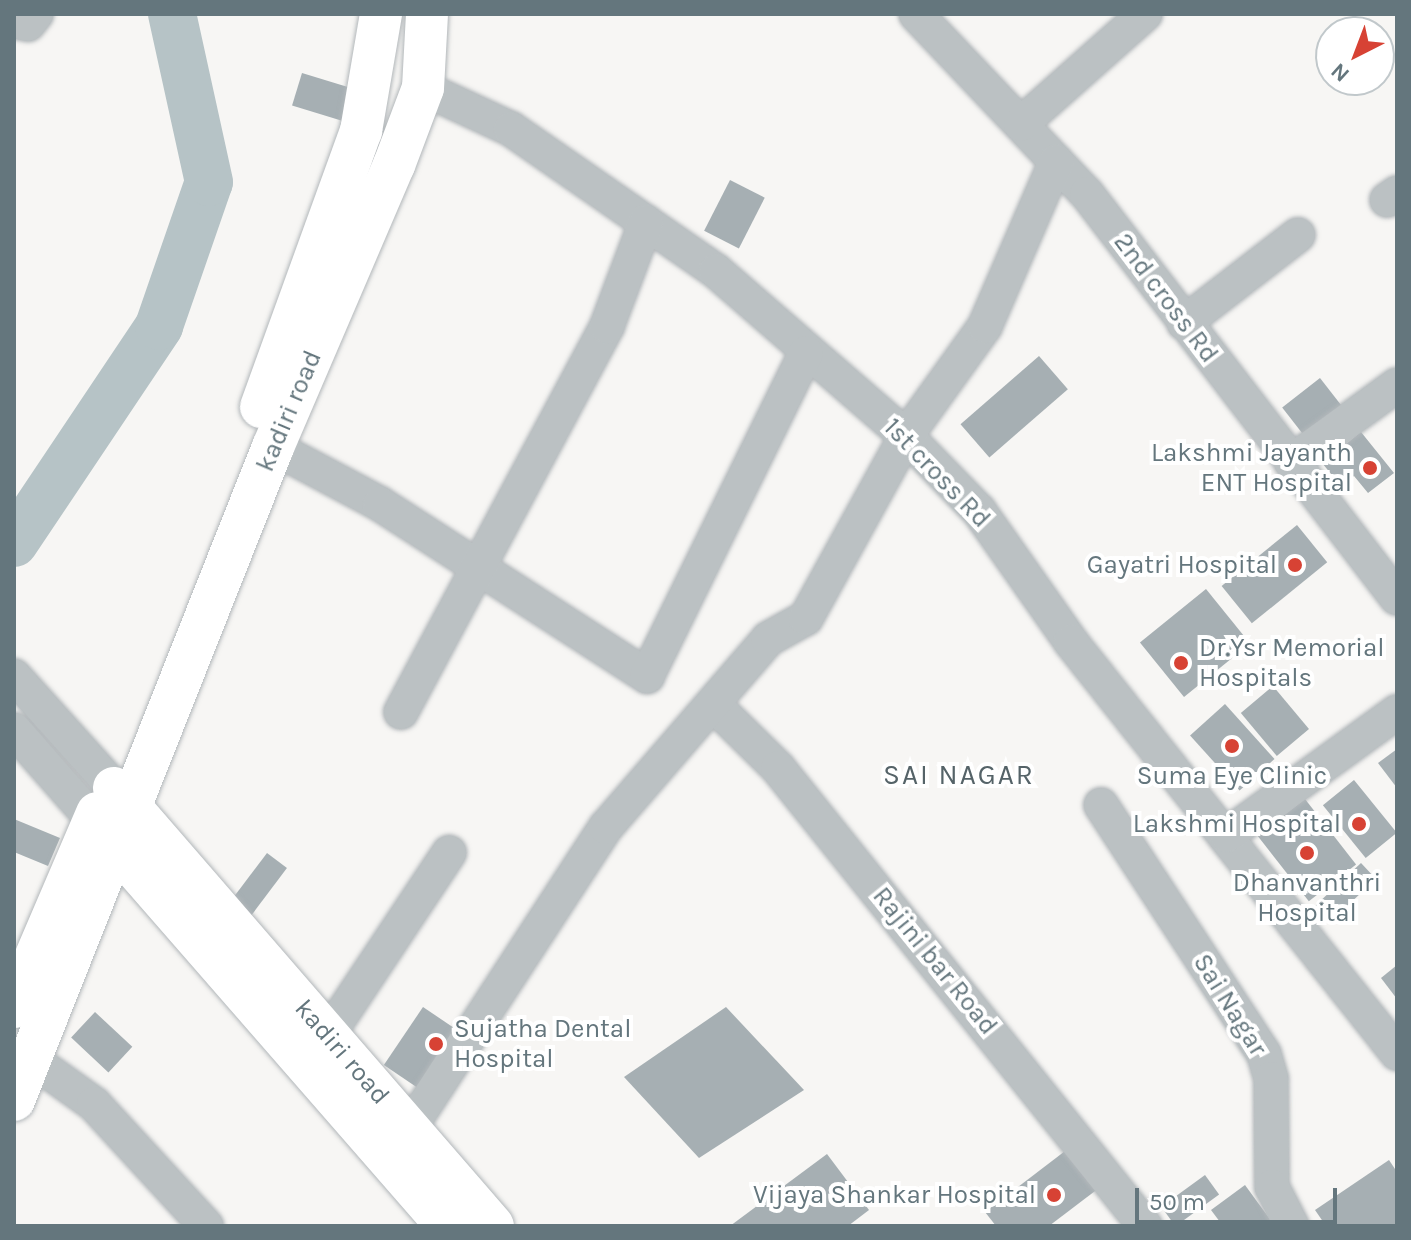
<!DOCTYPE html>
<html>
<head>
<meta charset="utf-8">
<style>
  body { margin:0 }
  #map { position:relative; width:1411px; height:1240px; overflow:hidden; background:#f7f6f4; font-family:Karla,sans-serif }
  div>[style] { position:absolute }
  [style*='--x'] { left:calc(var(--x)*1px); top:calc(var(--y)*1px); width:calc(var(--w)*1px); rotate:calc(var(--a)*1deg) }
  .river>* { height:48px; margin:-24px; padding:0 24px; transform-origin:24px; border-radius:24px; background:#b6c3c6 }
  .building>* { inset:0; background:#a6afb3; transform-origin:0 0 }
  .roads { filter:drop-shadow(0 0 2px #b2b7ba) drop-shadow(0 0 2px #b2b7ba) }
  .minor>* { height:34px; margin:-17px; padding:0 17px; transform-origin:17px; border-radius:17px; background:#bbc1c3 }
  .major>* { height:42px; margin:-21px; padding:0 21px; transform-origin:21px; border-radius:21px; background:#fff }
  .dots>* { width:22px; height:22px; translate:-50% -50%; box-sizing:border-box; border:4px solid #fff; border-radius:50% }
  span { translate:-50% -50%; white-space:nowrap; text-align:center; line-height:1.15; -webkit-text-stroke:8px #fff; paint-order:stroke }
  .street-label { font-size:26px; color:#64767d }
  .poi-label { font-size:26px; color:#64767d }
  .right { translate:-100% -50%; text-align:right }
  .left { translate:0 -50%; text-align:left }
  .neighbourhood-label { font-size:28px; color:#556368; letter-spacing:2px }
  .frame { position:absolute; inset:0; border:16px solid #64767d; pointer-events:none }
  .north { position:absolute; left:1315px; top:16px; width:80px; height:80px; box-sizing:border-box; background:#fff; border:2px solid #c1c8cb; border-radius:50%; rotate:222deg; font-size:22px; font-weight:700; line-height:32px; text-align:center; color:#64767d }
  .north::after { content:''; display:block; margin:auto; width:28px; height:36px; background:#d74234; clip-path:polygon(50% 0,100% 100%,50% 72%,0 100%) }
  .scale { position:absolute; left:1135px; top:1188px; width:202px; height:36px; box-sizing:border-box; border:4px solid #64767d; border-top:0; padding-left:10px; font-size:24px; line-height:28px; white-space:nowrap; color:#64767d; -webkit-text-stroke:6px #fff; paint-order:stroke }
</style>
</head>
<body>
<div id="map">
  <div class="river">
    <i style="--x:14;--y:543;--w:261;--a:-56.2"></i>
    <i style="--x:159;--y:326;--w:152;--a:-70.9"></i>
    <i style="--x:209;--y:182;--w:172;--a:-102.4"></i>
  </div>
  <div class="building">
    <i style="left:302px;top:73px;width:53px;height:34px;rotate:17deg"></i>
    <i style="left:730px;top:180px;width:39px;height:57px;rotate:27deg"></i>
    <i style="left:1039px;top:356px;width:44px;height:104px;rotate:49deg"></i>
    <i style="left:1320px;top:378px;width:37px;height:48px;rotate:52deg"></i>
    <i style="clip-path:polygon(1361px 432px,1394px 473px,1368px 493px,1354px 476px,1341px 486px,1322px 463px)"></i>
    <i style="left:1297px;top:525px;width:48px;height:97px;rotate:51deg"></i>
    <i style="left:1206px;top:589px;width:70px;height:85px;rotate:51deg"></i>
    <i style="left:1273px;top:686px;width:56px;height:42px;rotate:50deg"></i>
    <i style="left:1225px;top:704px;width:74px;height:47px;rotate:48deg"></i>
    <i style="clip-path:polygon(1397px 749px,1397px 788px,1378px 763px)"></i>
    <i style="left:1354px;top:780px;width:68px;height:40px;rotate:51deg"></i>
    <i style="left:1305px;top:799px;width:83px;height:60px;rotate:52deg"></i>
    <i style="clip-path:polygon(14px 819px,60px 838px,48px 866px,14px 852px)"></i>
    <i style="left:267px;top:853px;width:25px;height:59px;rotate:37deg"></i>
    <i style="left:1361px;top:863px;width:22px;height:62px;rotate:47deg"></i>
    <i style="clip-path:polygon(1397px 965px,1397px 999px,1381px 978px)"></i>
    <i style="left:423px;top:1007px;width:46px;height:70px;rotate:34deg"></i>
    <i style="clip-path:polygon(726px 1007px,804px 1090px,699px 1158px,624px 1077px)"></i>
    <i style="left:95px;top:1012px;width:51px;height:35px;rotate:43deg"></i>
    <i style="clip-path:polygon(1069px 1148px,1099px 1188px,1049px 1226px,996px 1226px,985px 1212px)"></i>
    <i style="clip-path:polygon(827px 1154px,869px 1210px,848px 1226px,730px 1226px)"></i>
    <i style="clip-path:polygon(1389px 1160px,1397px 1172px,1397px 1226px,1326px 1226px,1315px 1210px)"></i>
    <i style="left:1205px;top:1175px;width:24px;height:54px;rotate:54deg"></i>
    <i style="clip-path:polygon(1245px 1185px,1275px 1226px,1223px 1226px,1211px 1210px)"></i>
  </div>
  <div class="roads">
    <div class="minor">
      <i style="--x:916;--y:14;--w:248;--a:46.5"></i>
      <i style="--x:1087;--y:194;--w:509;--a:52.5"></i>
      <i style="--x:14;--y:21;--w:14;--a:12"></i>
      <i style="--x:28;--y:24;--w:13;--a:-51"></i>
      <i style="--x:423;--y:88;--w:97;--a:25"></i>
      <i style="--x:511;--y:129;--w:249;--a:34.7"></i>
      <i style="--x:716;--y:271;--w:252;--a:41"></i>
      <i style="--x:906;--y:436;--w:105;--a:45.8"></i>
      <i style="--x:979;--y:511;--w:160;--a:54.9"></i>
      <i style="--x:1071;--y:642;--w:525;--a:51.58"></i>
      <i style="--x:1021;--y:124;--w:166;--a:-41.6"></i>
      <i style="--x:1387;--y:200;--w:12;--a:-35"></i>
      <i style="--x:1184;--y:323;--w:144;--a:-37.7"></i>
      <i style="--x:273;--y:447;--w:121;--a:28"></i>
      <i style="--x:380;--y:504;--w:318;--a:32.8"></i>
      <i style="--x:647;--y:676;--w:360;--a:-63.8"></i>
      <i style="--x:1291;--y:462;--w:131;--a:-36"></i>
      <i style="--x:14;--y:676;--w:145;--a:48.1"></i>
      <i style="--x:714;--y:705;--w:90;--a:44.5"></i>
      <i style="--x:778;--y:768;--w:587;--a:51.29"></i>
      <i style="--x:401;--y:712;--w:438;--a:-61.9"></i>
      <i style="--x:607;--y:326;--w:111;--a:-69.4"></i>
      <i style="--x:14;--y:730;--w:121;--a:48.7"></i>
      <i style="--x:1101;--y:805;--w:298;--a:56.8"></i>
      <i style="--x:1264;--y:1054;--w:26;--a:74"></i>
      <i style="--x:1271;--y:1079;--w:108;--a:89.5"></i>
      <i style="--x:1272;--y:1187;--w:44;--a:62.9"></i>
      <i style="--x:1227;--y:835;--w:210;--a:-35.9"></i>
      <i style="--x:328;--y:1035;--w:219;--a:-56.4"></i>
      <i style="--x:31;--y:1059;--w:77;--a:35.5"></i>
      <i style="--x:94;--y:1104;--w:166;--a:47.4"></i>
      <i style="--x:409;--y:1129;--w:361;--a:-56.9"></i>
      <i style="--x:606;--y:827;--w:248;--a:-49.2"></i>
      <i style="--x:768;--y:639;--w:43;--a:-28.9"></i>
      <i style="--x:806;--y:618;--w:208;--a:-61.2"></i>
      <i style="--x:906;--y:436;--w:135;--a:-54.3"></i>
      <i style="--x:985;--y:326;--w:179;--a:-66.6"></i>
    </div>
    <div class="major">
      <i style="--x:261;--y:407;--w:294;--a:-70.1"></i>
      <i style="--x:361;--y:131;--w:119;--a:-80.3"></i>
      <i style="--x:114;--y:788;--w:579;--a:49.13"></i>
      <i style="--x:98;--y:826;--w:531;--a:48.9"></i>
      <i style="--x:14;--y:1007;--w:211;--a:-66.8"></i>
      <i style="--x:14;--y:1100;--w:702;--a:-68.37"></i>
      <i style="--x:273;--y:447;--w:307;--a:-66.8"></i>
      <i style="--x:394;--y:165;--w:82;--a:-69.4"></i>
      <i style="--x:423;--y:88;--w:74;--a:-86.9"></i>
    </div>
  </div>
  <div class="dots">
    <i style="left:1370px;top:468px;background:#d74234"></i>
    <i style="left:1295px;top:565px;background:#d74234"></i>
    <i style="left:1181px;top:663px;background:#d74234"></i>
    <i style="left:1232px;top:746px;background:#d74234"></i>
    <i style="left:1359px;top:824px;background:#d74234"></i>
    <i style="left:1307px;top:853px;background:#d74234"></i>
    <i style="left:436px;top:1044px;background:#d74234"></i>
    <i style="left:1054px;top:1195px;background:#d74234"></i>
  </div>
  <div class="street-label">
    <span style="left:1166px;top:298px;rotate:53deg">2nd cross Rd</span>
    <span style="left:289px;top:411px;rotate:-67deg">kadiri road</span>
    <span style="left:937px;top:473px;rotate:46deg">1st cross Rd</span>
    <span style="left:935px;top:961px;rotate:51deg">Rajini bar Road</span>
    <span style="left:1230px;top:1005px;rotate:58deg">Sai Nagar</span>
    <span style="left:342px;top:1052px;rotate:49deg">kadiri road</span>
  </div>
  <div class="poi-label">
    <span class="right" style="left:1352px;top:468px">Lakshmi Jayanth<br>ENT Hospital</span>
    <span class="right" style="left:1277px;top:565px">Gayatri Hospital</span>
    <span class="left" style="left:1199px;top:663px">Dr.Ysr Memorial<br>Hospitals</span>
    <span style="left:1232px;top:776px">Suma Eye Clinic</span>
    <span class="right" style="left:1341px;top:824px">Lakshmi Hospital</span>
    <span style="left:1307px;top:898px">Dhanvanthri<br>Hospital</span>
    <span class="left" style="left:454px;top:1044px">Sujatha Dental<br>Hospital</span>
    <span class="right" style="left:1036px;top:1195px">Vijaya Shankar Hospital</span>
  </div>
  <div class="neighbourhood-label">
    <span style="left:959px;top:775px">SAI NAGAR</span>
  </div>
  <div class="frame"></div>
  <div class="north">N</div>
  <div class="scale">50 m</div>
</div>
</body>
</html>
